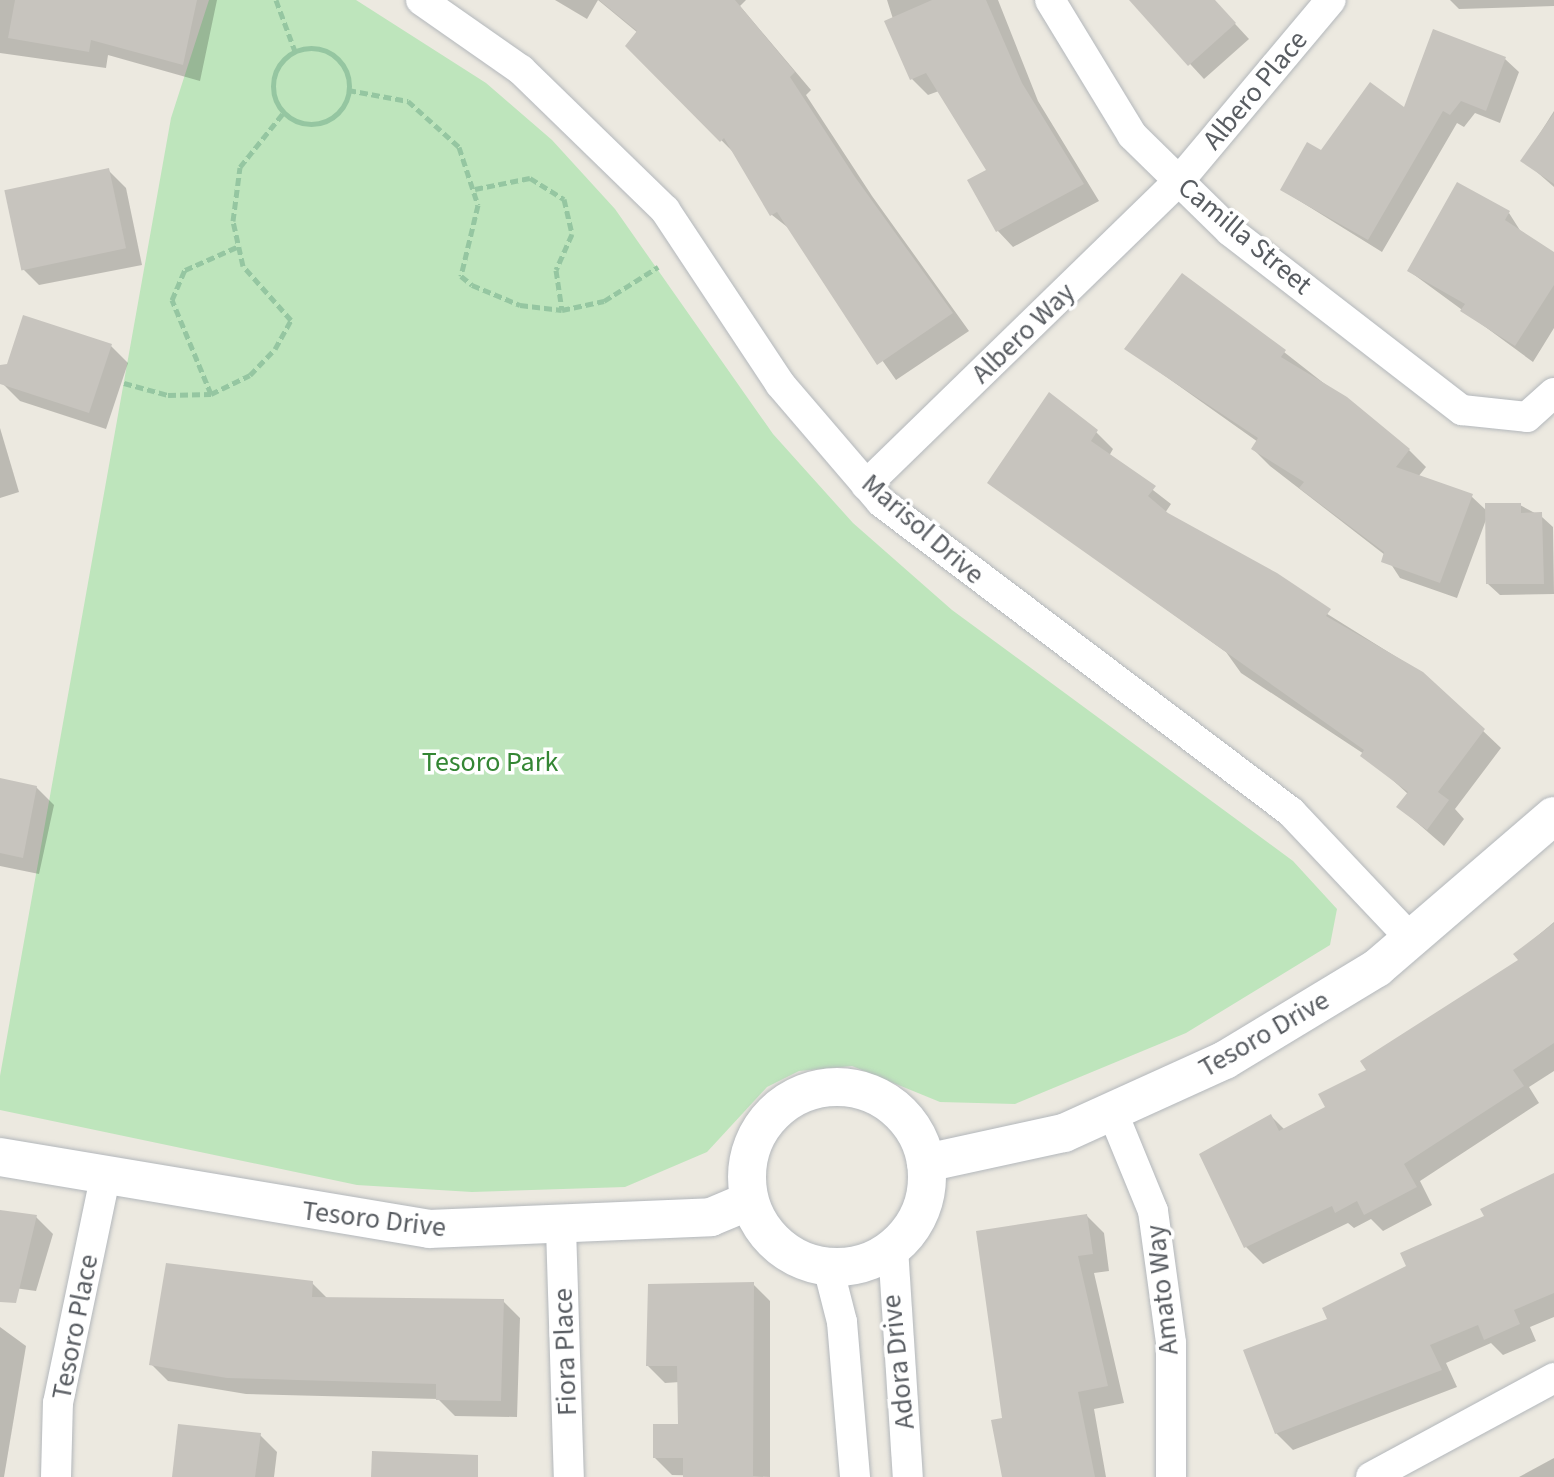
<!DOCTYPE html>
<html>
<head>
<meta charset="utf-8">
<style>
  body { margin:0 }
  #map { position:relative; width:1554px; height:1477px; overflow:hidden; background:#ece9e0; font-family:"Source Sans 3",sans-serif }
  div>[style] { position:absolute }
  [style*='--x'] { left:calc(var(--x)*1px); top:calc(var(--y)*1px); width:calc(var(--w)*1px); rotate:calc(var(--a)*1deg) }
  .green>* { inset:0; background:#bee5bc }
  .shadow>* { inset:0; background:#0003 }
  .building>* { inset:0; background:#c7c4be; transform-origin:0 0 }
  .path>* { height:5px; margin-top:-2.5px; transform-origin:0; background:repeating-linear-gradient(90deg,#95c6a1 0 8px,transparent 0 12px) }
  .path>.ring { margin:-2.5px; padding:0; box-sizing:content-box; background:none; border:5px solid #95c6a1; border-radius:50% }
  .roads { filter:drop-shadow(0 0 2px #b3b7bb) drop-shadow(0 0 2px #b3b7bb) }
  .minor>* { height:30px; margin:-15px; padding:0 15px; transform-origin:15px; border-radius:15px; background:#fff }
  .tertiary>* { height:38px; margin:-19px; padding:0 19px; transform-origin:19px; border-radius:19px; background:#fff }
  .tertiary>.ring { margin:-19px; padding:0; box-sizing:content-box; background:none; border:38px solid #fff; border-radius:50% }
  span { translate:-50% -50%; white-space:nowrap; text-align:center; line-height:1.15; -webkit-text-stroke:7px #fff; paint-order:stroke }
  .street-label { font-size:28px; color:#595d62 }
  .park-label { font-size:28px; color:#348634 }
</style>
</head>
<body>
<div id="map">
  <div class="green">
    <i style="clip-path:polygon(209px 0,356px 0,486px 83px,552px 140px,615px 209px,773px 434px,853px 523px,952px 610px,1293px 861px,1337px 909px,1330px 945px,1186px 1033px,1015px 1104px,940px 1102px,852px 1066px,799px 1071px,767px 1087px,707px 1152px,625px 1187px,472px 1192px,357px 1185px,0 1110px,0 1076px,171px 118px)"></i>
  </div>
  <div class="shadow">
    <i style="clip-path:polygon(0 0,217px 0,200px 81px,108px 55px,106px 68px,0 53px)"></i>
    <i style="clip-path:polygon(555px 0,598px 0,587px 19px)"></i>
    <i style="clip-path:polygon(598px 0,746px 0,740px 6px,811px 90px,806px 95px,872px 196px,969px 331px,896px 380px,791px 230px,772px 215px,737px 156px,628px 46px,638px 33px)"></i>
    <i style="clip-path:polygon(887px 0,998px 0,1038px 101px,1099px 201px,1013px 247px,997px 230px,989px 171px,939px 91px,928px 95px,912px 79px)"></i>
    <i style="clip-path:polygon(1131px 0,1213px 0,1249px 39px,1204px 79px)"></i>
    <i style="clip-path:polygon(1450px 0,1554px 0,1554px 6px,1459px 9px)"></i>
    <i style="clip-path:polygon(1505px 59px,1519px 72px,1500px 123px,1475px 113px,1464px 127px,1457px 123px,1382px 252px,1282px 190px,1322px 152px)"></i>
    <i style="clip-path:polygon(1554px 111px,1554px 187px,1523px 160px)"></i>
    <i style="clip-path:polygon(109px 171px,126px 188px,142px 265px,39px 285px,22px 268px)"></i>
    <i style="clip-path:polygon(1509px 213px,1523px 235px,1554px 254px,1554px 328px,1533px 362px,1409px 271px)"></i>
    <i style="clip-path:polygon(111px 346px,128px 363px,106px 429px,20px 401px,3px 384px)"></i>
    <i style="clip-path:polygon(1127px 349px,1284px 352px,1409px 450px,1426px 467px,1418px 477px,1471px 496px,1487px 511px,1520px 505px,1542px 517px,1553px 527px,1554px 594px,1500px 595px,1488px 584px,1487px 517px,1457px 598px,1400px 578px,1385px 555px,1270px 466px,1253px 449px,1258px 442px)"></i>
    <i style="clip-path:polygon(0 428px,19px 492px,0 498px)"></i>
    <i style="clip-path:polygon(1096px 432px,1113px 449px,1109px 456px,1171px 504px,1165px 513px,1422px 673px,1501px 748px,1455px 809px,1464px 819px,1444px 846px,1399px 807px,1408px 794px,1364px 754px,1241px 673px,1226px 652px,990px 483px)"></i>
    <i style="clip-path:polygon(0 780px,36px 787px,54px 805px,39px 874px,0 866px)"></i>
    <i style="clip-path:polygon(1554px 922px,1554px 1071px,1529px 1087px,1539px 1103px,1420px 1181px,1432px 1205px,1383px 1231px,1371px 1219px,1354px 1228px,1348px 1223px,1263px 1264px,1246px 1247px,1271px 1116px,1285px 1130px,1327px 1108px,1521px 961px,1516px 954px)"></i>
    <i style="clip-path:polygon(1554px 1176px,1554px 1317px,1530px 1327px,1536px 1341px,1503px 1355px,1491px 1343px,1446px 1363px,1457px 1387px,1293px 1450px,1276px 1433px,1330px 1320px)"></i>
    <i style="clip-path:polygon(0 1212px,36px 1217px,53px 1234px,36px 1291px,0 1286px)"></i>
    <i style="clip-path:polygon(1087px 1216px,1104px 1233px,1109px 1271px,1094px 1273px,1124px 1403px,1094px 1409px,1106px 1477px,1004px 1477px,1004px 1420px)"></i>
    <i style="clip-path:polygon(312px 1283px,328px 1299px,503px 1301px,520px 1318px,517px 1417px,455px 1416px,438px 1399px,246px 1394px,168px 1381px,151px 1364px)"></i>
    <i style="clip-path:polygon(753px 1284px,770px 1301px,770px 1477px,672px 1475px,655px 1458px,680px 1426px,680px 1382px,665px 1383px,648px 1366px)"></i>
    <i style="clip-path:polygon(0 1327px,26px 1346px,4px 1477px,0 1477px)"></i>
    <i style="clip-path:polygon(260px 1435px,277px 1452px,274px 1477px,174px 1477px)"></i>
    <i style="clip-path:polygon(1554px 1458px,1554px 1477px,1519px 1477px)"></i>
  </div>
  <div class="building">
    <i style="clip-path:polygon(15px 0,197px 0,183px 65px,91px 40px,89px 52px,8px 38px)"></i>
    <i style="clip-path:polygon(599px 0,735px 0,795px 72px,790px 77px,855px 177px,953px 313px,877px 365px,777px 212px,770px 216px,724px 138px,720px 142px,625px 46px,637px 31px)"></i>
    <i style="clip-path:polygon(932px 0,986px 0,1022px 83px,1084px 184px,996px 232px,967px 180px,986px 170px,926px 73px,910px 80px,884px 21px)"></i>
    <i style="clip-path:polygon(1129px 0,1215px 0,1236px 23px,1188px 66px)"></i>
    <i style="clip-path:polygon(1433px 29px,1506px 57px,1486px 111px,1461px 101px,1450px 115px,1443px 111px,1368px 240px,1280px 190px,1307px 142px,1321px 150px,1370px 82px,1404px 107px)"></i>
    <i style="clip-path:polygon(1554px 113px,1554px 184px,1520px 161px)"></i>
    <i style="left:109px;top:168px;width:82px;height:107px;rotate:78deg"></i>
    <i style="clip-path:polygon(1457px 182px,1510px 211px,1505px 220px,1554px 252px,1554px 285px,1515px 346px,1460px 311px,1465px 304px,1407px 271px)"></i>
    <i style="clip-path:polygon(1182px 273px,1286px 350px,1281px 357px,1347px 397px,1410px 449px,1396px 467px,1473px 494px,1440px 583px,1381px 562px,1384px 552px,1299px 488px,1304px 482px,1251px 449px,1258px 438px,1124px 349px)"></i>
    <i style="clip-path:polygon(23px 315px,112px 344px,89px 413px,0 384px,0 365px,7px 364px)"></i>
    <i style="clip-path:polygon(1049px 392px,1098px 430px,1091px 441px,1156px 486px,1148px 496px,1168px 513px,1277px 573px,1331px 609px,1326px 616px,1423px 672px,1485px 729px,1438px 792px,1449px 800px,1427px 830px,1396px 807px,1408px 792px,1360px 756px,1364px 750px,987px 483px)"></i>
    <i style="clip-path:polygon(1485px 503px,1521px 503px,1521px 513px,1542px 512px,1544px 584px,1486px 584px)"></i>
    <i style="clip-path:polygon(0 778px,37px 786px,23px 858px,0 853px)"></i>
    <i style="clip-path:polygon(1554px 923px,1554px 1043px,1513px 1070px,1524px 1086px,1404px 1164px,1417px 1187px,1364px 1215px,1357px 1201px,1335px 1213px,1332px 1206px,1244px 1248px,1199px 1154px,1271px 1114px,1279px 1131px,1325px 1107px,1318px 1094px,1366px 1070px,1360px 1061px,1518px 960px,1513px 954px)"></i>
    <i style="clip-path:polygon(1554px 1173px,1554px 1293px,1514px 1310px,1520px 1324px,1484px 1340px,1478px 1325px,1430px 1345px,1442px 1370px,1275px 1434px,1243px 1350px,1327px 1319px,1322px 1308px,1406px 1266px,1400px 1253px,1484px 1216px,1480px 1209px)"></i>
    <i style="clip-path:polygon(0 1210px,37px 1215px,16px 1303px,0 1302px)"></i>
    <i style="clip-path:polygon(1087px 1214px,1093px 1254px,1078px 1256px,1108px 1386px,1078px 1392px,1095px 1477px,1002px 1477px,991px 1420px,1002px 1418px,976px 1231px)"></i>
    <i style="clip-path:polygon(166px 1263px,313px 1281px,312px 1297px,504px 1299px,501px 1401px,436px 1400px,436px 1384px,227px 1378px,149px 1365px)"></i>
    <i style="clip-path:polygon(754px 1282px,753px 1477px,683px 1477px,683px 1458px,653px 1458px,653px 1424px,678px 1424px,677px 1366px,646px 1366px,648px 1284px)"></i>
    <i style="clip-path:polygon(178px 1424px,261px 1433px,255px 1477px,172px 1477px)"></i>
    <i style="clip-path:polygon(372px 1451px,478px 1455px,478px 1477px,371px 1477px)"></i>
  </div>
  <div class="path">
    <i style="--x:276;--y:0;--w:54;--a:69.6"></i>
    <i class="ring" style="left:273px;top:48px;width:71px;height:71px"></i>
    <i style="--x:348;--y:90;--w:61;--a:10.4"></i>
    <i style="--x:408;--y:101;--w:69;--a:42"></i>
    <i style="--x:459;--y:147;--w:61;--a:71.9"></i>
    <i style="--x:478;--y:205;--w:73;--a:103.5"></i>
    <i style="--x:461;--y:276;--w:14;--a:39"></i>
    <i style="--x:472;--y:285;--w:52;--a:22.6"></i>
    <i style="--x:520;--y:305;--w:42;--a:6.8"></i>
    <i style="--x:562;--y:310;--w:43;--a:-12.1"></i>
    <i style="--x:604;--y:301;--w:64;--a:-32.2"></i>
    <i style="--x:475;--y:189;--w:56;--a:-11.3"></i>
    <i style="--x:530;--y:178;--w:40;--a:32"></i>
    <i style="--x:564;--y:199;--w:36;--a:77"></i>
    <i style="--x:572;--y:234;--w:39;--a:114"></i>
    <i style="--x:556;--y:270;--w:40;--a:81.5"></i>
    <i style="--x:124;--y:383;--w:46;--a:15.3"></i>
    <i style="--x:168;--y:395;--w:43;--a:-1.3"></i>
    <i style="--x:211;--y:394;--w:43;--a:-26"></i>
    <i style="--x:250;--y:375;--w:36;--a:-46"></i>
    <i style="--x:275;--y:349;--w:33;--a:-61"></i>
    <i style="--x:291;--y:320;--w:72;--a:-131.6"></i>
    <i style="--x:243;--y:266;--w:46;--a:-102.5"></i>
    <i style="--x:233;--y:221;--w:54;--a:-82.6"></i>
    <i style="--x:240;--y:167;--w:70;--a:-51.3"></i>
    <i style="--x:211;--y:394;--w:102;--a:-112.5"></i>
    <i style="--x:172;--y:300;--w:33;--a:-67"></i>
    <i style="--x:185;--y:270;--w:57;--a:-23.9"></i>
  </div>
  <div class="roads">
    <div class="minor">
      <i style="--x:421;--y:0;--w:122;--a:35"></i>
      <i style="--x:521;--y:70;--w:201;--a:44.2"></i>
      <i style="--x:665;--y:210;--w:209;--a:56.5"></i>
      <i style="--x:780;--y:384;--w:155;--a:49.4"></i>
      <i style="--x:881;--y:502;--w:514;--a:37.09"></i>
      <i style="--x:1291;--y:812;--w:176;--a:46.6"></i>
      <i style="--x:1050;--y:0;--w:158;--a:58.7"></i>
      <i style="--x:1132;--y:135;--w:137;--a:44.4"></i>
      <i style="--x:1230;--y:231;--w:293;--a:37.7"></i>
      <i style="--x:1462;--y:410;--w:65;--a:6.1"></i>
      <i style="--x:1527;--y:417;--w:36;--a:-42"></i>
      <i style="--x:866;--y:485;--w:436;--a:-44.2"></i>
      <i style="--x:1179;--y:181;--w:236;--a:-50"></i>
      <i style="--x:1112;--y:1111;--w:108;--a:67.7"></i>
      <i style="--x:1153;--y:1211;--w:133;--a:82.2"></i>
      <i style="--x:1171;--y:1343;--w:134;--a:90"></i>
      <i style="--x:561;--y:1228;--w:249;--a:88.2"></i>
      <i style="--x:893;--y:1248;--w:229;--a:86.3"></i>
      <i style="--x:828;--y:1267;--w:57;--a:75.7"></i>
      <i style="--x:842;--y:1322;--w:156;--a:85.2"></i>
      <i style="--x:56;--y:1477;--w:74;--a:-88.5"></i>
      <i style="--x:58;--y:1403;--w:230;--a:-78.2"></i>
      <i style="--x:1371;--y:1477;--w:208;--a:-28.4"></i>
    </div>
    <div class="tertiary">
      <i class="ring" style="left:747px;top:1087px;width:142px;height:142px"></i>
      <i style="--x:0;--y:1157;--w:435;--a:9.5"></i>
      <i style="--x:429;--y:1229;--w:282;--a:-2.4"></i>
      <i style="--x:711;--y:1217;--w:41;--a:-22.8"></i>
      <i style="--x:926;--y:1163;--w:141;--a:-12.3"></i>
      <i style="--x:1064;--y:1133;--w:177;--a:-24.4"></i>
      <i style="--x:1225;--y:1060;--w:178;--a:-31.2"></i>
      <i style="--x:1377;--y:968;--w:233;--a:-40.7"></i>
    </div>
  </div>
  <div class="street-label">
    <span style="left:1255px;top:90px;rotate:-50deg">Albero Place</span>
    <span style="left:1245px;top:236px;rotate:40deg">Camilla Street</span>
    <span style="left:1023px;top:333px;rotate:-44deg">Albero Way</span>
    <span style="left:923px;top:529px;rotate:41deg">Marisol Drive</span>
    <span style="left:1264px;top:1034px;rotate:-30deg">Tesoro Drive</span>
    <span style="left:374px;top:1219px;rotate:7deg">Tesoro Drive</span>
    <span style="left:1162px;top:1290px;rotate:-96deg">Amato Way</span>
    <span style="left:75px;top:1327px;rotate:-79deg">Tesoro Place</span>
    <span style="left:565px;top:1352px;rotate:-92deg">Fiora Place</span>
    <span style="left:898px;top:1362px;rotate:-96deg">Adora Drive</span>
  </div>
  <div class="park-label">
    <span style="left:490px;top:762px">Tesoro Park</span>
  </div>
</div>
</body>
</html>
